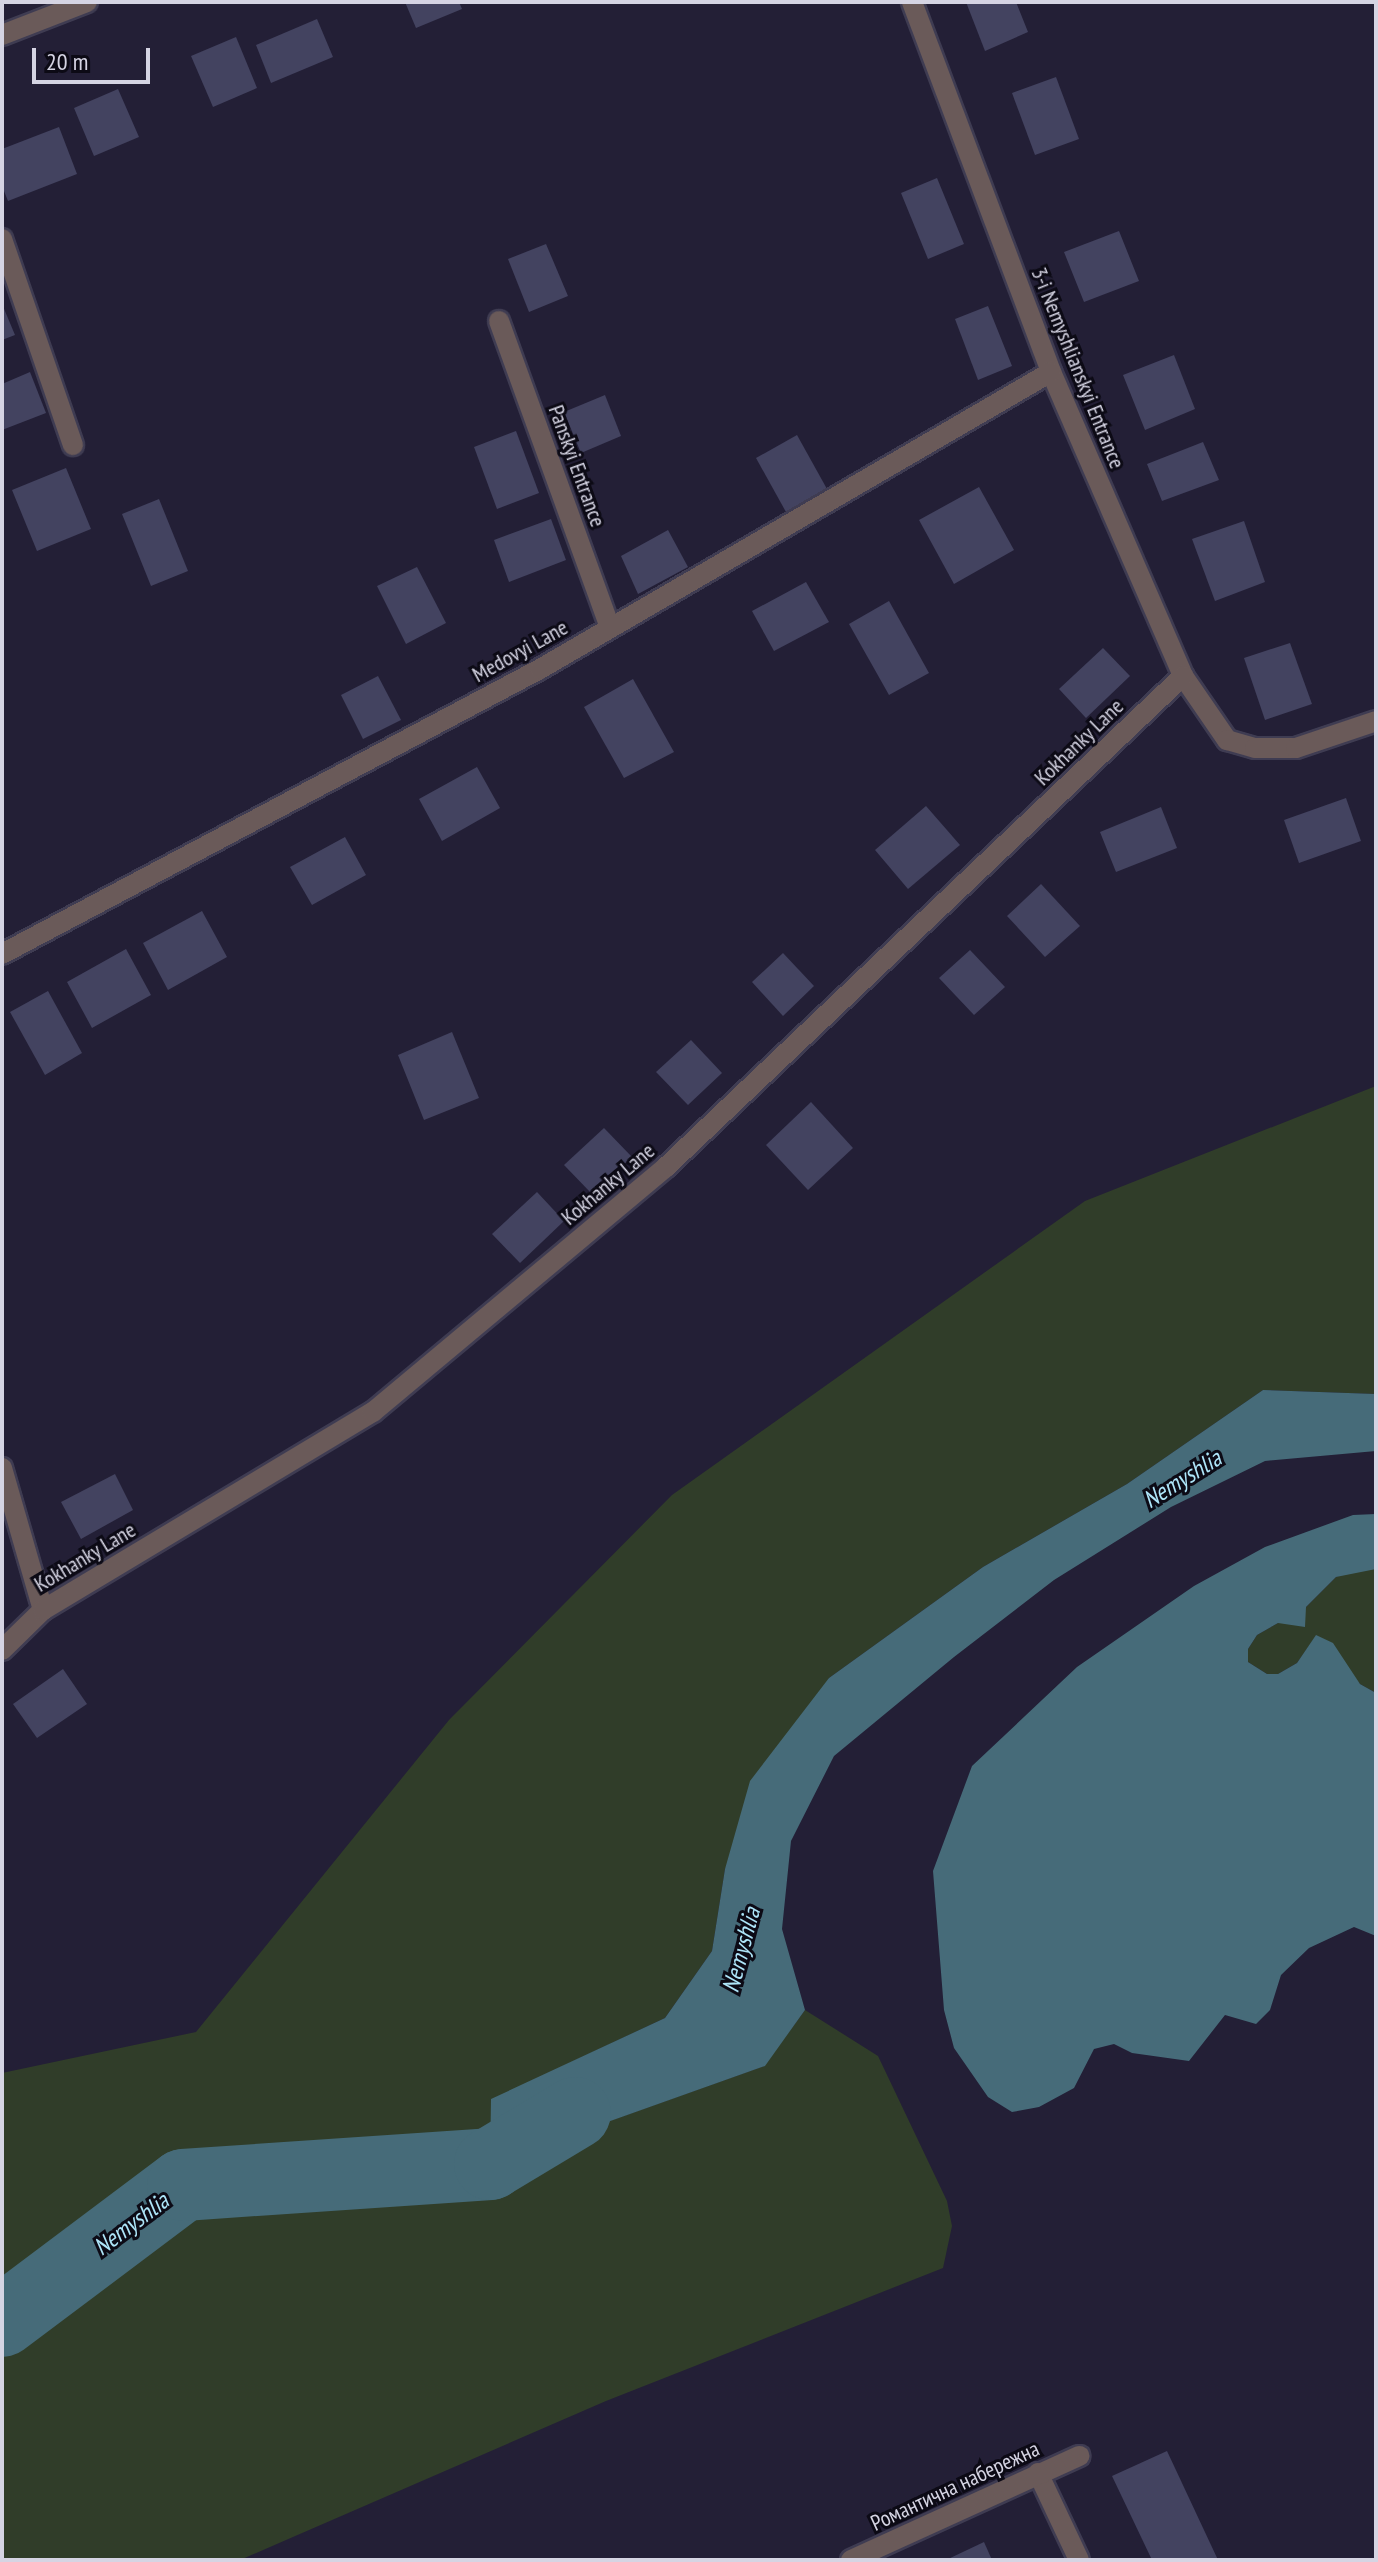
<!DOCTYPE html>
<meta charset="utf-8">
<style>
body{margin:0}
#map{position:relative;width:1378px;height:2562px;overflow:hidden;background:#231f36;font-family:"PT Sans Narrow",sans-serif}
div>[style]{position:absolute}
.green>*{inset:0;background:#303d29}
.water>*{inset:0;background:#466b79}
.river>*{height:72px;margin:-36px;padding:0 36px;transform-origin:36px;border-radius:36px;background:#466b79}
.building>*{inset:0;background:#434360}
.roads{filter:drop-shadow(2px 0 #3f3c52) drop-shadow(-2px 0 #3f3c52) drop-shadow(0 2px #3f3c52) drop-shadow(0 -2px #3f3c52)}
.minor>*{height:20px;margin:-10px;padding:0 10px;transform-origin:10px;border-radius:10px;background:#6a5a59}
span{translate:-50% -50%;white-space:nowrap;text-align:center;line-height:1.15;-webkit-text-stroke:6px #0c0a15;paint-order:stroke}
.street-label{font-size:22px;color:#d5d4e3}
.water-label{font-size:24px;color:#aee5f9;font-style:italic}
.frame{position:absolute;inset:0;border:4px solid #d5d4e3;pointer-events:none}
.scale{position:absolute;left:32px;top:48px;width:118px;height:36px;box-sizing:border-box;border:4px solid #d5d4e3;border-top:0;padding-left:10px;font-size:24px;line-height:28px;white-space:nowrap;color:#d5d4e3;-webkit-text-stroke:6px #0c0a15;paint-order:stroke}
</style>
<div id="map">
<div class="green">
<i style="clip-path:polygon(1376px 1086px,1376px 1394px,1263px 1390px,1127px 1484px,983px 1567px,829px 1678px,725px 1869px,712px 1951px,665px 2018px,491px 2100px,491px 2163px,764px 2066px,805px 2010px,878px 2056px,947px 2201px,952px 2226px,943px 2268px,606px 2401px,240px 2560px,2px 2560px,2px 2073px,196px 2032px,449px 1720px,672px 1495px,1085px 1201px)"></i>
<i style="clip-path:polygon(1358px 1569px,1376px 1569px,1376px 1693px,1360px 1684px,1316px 1636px,1297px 1663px,1278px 1674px,1267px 1674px,1248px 1662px,1248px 1649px,1257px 1635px,1306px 1607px,1336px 1577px)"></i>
</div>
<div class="water">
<i style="clip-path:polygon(1263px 1390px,1376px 1394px,1376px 1451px,1265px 1461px,1171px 1507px,1054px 1580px,954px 1657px,834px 1756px,791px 1841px,782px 1929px,805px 2010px,765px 2066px,490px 2164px,491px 2099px,665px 2018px,712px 1951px,725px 1869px,750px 1781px,829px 1678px,983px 1567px,1127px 1484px)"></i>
<i style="clip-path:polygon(1376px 1514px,1376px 1569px,1336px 1577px,1306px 1607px,1305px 1627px,1278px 1623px,1257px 1635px,1248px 1649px,1248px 1662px,1267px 1674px,1278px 1674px,1297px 1663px,1316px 1635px,1333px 1643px,1360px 1684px,1376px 1693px,1376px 1936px,1354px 1927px,1309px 1948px,1281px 1975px,1270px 2010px,1256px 2024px,1225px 2015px,1189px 2061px,1132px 2053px,1114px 2044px,1094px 2049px,1074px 2088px,1039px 2107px,1012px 2112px,988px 2097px,954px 2048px,944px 2010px,933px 1871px,972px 1766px,1077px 1667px,1194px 1586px,1265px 1547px,1353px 1515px)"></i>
</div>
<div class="river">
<i style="left:2px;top:2321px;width:226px;rotate:-36.9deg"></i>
<i style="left:183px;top:2185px;width:308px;rotate:-3.9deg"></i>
<i style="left:490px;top:2164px;width:99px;rotate:-31deg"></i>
</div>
<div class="building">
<i style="clip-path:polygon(405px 2px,459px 2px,462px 9px,416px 28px)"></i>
<i style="clip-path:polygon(966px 2px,1016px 2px,1028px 32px,985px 51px)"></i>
<i style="clip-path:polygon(317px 19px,333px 57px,271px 83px,256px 45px)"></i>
<i style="clip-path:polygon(236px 37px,257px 88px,213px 107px,191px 56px)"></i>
<i style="clip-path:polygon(1056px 77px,1079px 139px,1035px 155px,1012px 93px)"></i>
<i style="clip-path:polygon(118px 89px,139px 137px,94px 156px,74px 108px)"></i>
<i style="clip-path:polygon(59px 127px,77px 174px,8px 201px,2px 186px,2px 149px)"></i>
<i style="clip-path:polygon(937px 178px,964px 244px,928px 259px,901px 193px)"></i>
<i style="clip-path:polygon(1119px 231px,1139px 281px,1084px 302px,1064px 252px)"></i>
<i style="clip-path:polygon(546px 244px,568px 296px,529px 312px,508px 259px)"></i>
<i style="clip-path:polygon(2px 304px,15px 335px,2px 340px)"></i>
<i style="clip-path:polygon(988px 306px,1012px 366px,978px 380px,955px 319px)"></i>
<i style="clip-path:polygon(1174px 355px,1195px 409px,1145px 430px,1123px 375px)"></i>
<i style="clip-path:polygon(30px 372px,46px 413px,2px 430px,2px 384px)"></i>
<i style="clip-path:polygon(605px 395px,621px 436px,581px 453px,564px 412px)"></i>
<i style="clip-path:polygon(516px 431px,539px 493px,497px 509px,474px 447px)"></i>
<i style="clip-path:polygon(797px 435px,827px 489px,786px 512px,756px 458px)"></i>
<i style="clip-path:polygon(1203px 442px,1219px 480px,1162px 501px,1147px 464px)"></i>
<i style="clip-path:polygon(66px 468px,91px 529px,37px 551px,12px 490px)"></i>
<i style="clip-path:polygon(979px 487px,1014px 550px,954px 584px,919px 520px)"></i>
<i style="clip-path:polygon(159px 499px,188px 571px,151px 586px,122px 514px)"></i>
<i style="clip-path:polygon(551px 519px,566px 560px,509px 582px,494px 540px)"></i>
<i style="clip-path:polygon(1244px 521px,1265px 582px,1215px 601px,1192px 539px)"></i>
<i style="clip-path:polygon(668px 530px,688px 567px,638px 594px,621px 556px)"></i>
<i style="clip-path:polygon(417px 567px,446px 623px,406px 644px,377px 586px)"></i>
<i style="clip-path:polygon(806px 582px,829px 622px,774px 651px,752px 611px)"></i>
<i style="clip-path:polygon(889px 601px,929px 673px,889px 695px,849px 624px)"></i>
<i style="clip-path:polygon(1290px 643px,1312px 704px,1265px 720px,1244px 658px)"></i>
<i style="clip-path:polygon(1103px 648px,1130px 676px,1086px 718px,1059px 689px)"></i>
<i style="clip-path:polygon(378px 676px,401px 720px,363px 739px,341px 695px)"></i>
<i style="clip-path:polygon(633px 679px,674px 752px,624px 778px,584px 707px)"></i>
<i style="clip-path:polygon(477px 767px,500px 808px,442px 841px,419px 799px)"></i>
<i style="clip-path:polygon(1346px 798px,1361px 841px,1299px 863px,1284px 820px)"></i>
<i style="clip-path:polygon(926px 806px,960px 845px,908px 889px,875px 850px)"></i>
<i style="clip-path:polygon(1161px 807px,1177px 848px,1116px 872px,1100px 832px)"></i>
<i style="clip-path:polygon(345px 837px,366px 875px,312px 905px,290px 867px)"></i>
<i style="clip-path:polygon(1041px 884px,1080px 926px,1045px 957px,1007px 916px)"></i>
<i style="clip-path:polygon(202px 911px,227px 957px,168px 990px,143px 943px)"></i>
<i style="clip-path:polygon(126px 949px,151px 995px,92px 1028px,67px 982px)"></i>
<i style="clip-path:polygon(970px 950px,1005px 987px,974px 1015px,939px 978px)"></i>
<i style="clip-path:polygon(783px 953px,814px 986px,783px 1016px,752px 982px)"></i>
<i style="clip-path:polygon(48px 991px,82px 1053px,45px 1075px,10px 1012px)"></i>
<i style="clip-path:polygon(452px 1032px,479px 1098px,424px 1120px,398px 1055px)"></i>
<i style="clip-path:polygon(691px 1040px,722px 1073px,688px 1105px,656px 1072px)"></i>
<i style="clip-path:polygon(811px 1102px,853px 1148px,808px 1190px,766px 1145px)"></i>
<i style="clip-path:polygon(604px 1128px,632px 1157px,592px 1194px,564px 1165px)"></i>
<i style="clip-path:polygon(537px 1192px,564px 1221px,520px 1263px,492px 1234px)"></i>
<i style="clip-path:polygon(115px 1474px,133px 1510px,81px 1539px,61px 1502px)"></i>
<i style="clip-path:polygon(63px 1669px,87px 1704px,37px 1738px,13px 1704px)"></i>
<i style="clip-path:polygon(1167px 2451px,1218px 2560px,1152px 2560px,1112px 2476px)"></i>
<i style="clip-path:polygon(984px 2542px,992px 2560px,946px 2560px)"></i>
</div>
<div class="roads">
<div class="minor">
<i style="left:912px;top:2px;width:395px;rotate:69.4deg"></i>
<i style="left:1051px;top:372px;width:331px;rotate:66.5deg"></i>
<i style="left:1183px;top:676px;width:78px;rotate:55.5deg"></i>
<i style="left:1227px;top:740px;width:29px;rotate:16deg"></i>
<i style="left:1255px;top:748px;width:41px"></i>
<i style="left:1296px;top:748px;width:84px;rotate:-18.6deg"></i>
<i style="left:2px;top:35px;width:91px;rotate:-21.2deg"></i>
<i style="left:2px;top:239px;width:218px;rotate:71deg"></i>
<i style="left:499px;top:321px;width:326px;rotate:70.1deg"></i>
<i style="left:2px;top:954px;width:609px;rotate:-27.91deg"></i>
<i style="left:540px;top:669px;width:591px;rotate:-30.17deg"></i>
<i style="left:2px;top:1468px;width:148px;rotate:73.9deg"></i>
<i style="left:2px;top:1650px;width:57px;rotate:-44.3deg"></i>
<i style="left:43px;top:1610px;width:385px;rotate:-31deg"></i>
<i style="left:373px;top:1412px;width:382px;rotate:-39.9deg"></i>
<i style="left:666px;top:1167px;width:713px;rotate:-43.52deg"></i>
<i style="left:1038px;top:2473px;width:96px;rotate:64.8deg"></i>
<i style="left:851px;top:2560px;width:251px;rotate:-24.5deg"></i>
</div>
</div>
<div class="street-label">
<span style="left:1078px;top:368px;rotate:68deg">3-i Nemyshlianskyi Entrance</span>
<span style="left:577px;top:466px;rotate:70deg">Panskyi Entrance</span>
<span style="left:520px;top:651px;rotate:-29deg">Medovyi Lane</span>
<span style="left:1079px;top:742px;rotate:-44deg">Kokhanky Lane</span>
<span style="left:608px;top:1184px;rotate:-40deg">Kokhanky Lane</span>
<span style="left:85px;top:1557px;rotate:-31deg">Kokhanky Lane</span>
<span style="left:955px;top:2486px;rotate:-25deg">Романтична набережна</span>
</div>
<div class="water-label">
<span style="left:1182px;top:1479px;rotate:-32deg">Nemyshlia</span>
<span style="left:741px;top:1950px;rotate:-75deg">Nemyshlia</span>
<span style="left:131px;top:2224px;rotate:-37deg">Nemyshlia</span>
</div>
<div class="frame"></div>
<div class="scale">20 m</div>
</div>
